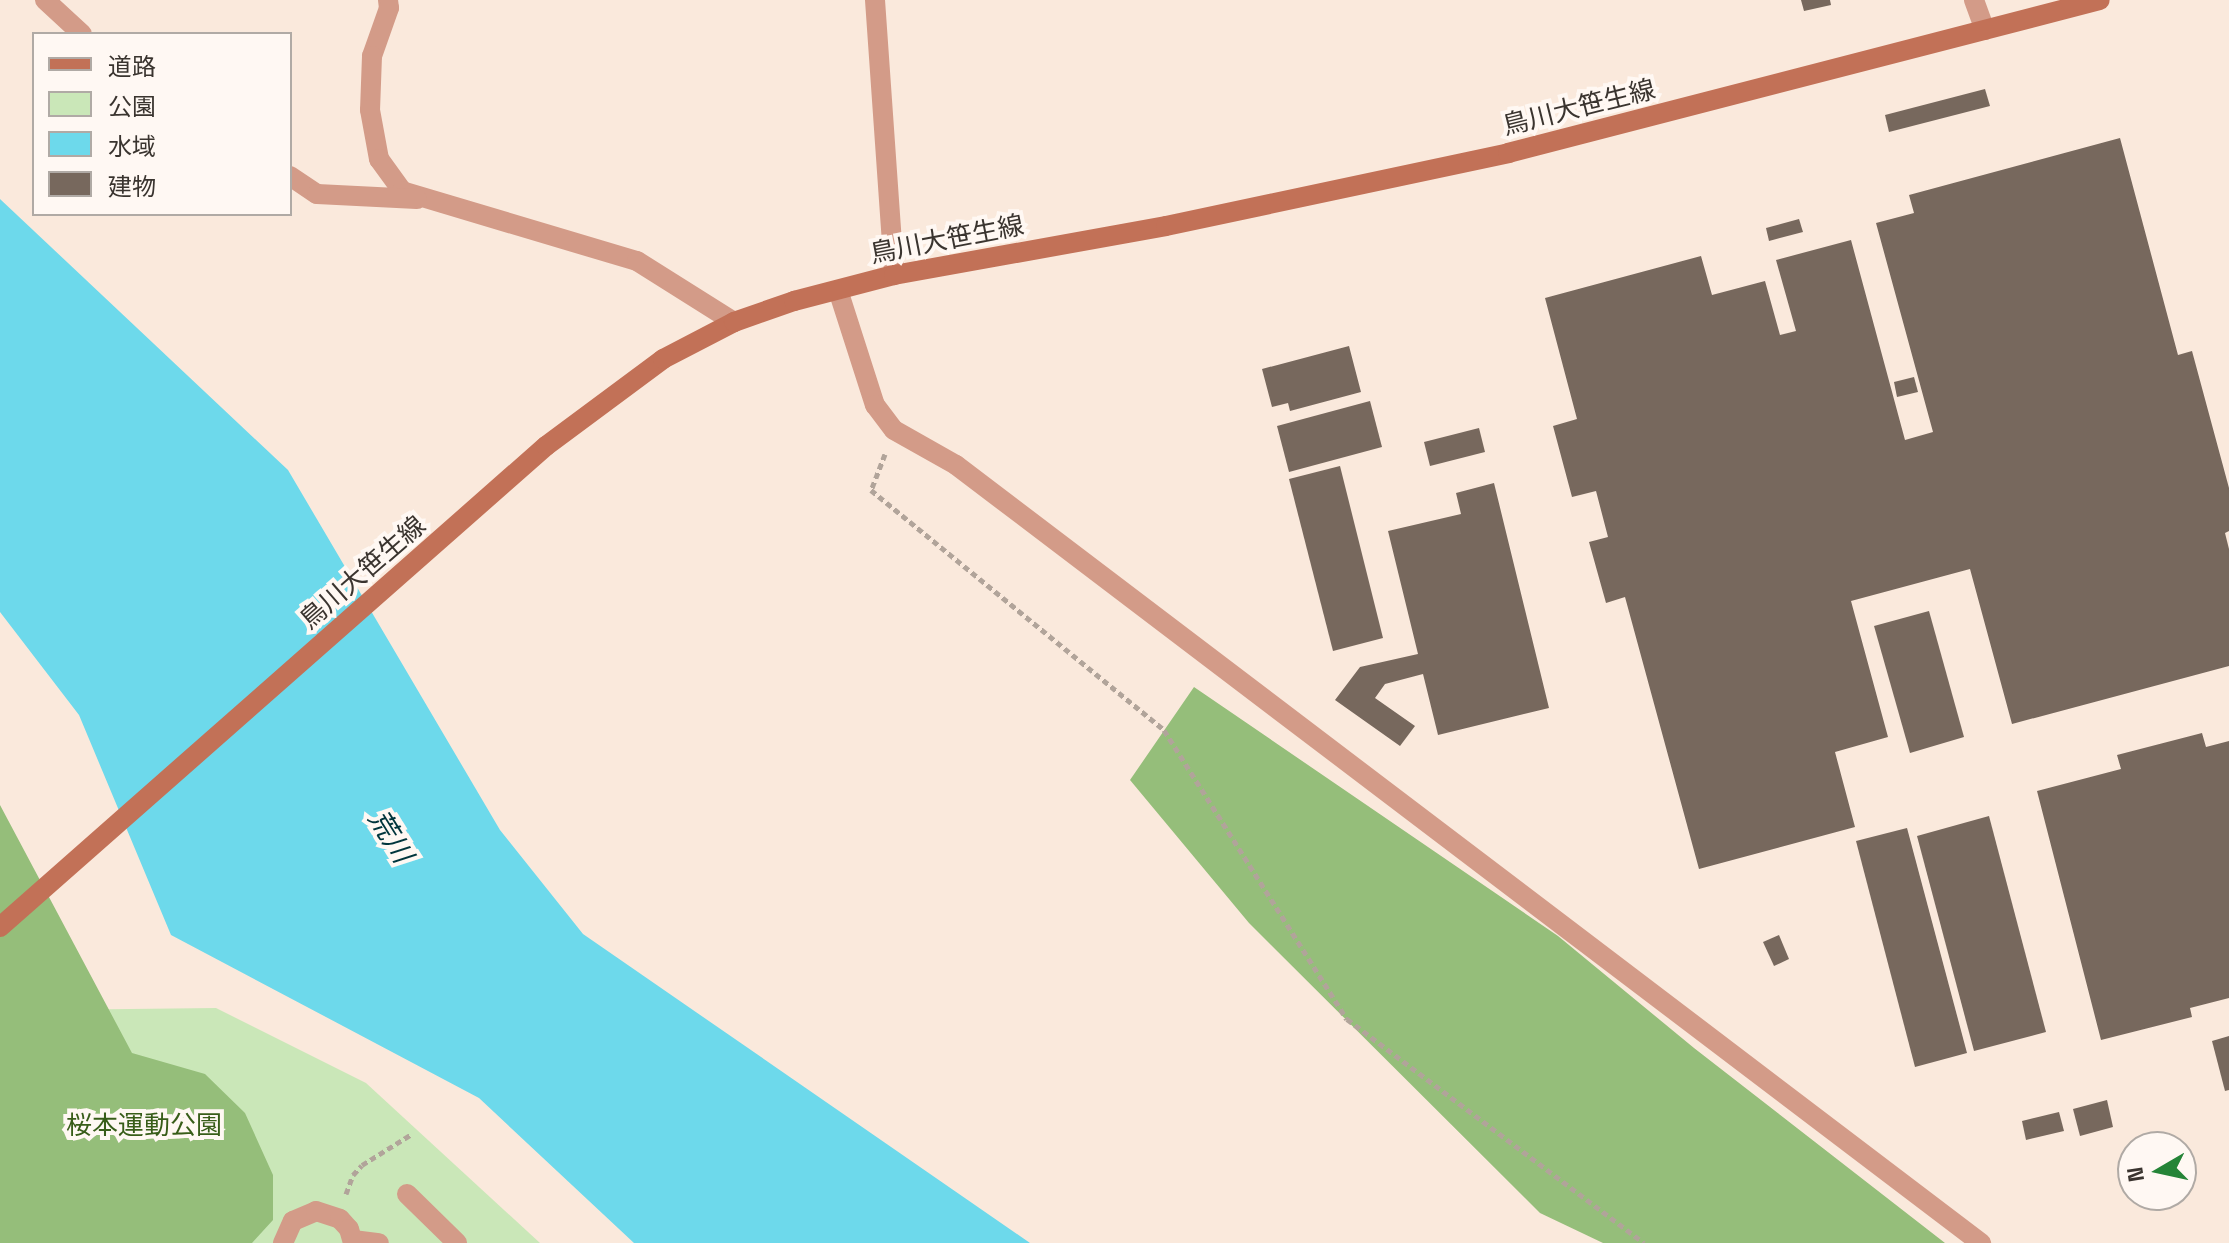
<!DOCTYPE html>
<meta charset="utf-8">
<style>
body{margin:0}
#map{position:relative;width:2229px;height:1243px;overflow:hidden;background:#fae9dc;font-family:"Space Grotesk","Noto Sans JP",sans-serif}
div>[style]{position:absolute}
.green>*{inset:0;background:#cae7b8}
.forest>*{inset:0;background:#95be7a}
.water>*{inset:0;background:#6dd9eb}
.building>*{inset:0;background:#77685d}
.path>*{height:5px;margin-top:-2.5px;transform-origin:0;background:repeating-linear-gradient(90deg,#b1a49a 0 6px,transparent 0 10px)}
.street>*{height:20px;margin:-10px;padding:0 10px;transform-origin:10px;border-radius:10px;background:#d39b88}
.secondary>*{height:20px;margin:-10px;padding:0 10px;transform-origin:10px;border-radius:10px;background:#c27157}
span{translate:-50% -50%;white-space:nowrap;text-align:center;line-height:1.15;-webkit-text-stroke:8px #fff8f3;paint-order:stroke}
.street-label{font-size:26px;color:#3a342f}
.park-label{font-size:26px;color:#385d19}
.water-label{font-size:28px;color:#00353c;font-style:italic}
.legend{position:absolute;left:32px;top:32px;width:260px;height:184px;box-sizing:border-box;background:#fff8f3;border:2px solid #b0aaa5;margin:0;padding:10px 14px;list-style:none;font-size:24px;color:#3a342f}
.legend li{display:flex;align-items:center;gap:16px;height:40px}
.legend b{width:40px;border:2px solid #b0aaa5}
.north{position:absolute;left:2117px;top:1131px;width:80px;height:80px;box-sizing:border-box;background:#fff8f3;border:2px solid #b0aaa5;border-radius:50%;rotate:261deg;font-size:22px;font-weight:700;line-height:32px;text-align:center;color:#3a342f}
.north::after{content:'';display:block;margin:auto;width:28px;height:36px;background:#258437;clip-path:polygon(50% 0,100% 100%,50% 72%,0 100%)}
</style>
<div id="map">
<div class="green">
<i style="clip-path:polygon(216px 1008px,366px 1083px,540px 1243px,0 1243px,43px 1010px)"></i>
</div>
<div class="forest">
<i style="clip-path:polygon(1194px 687px,1558px 936px,1694px 1048px,1945px 1243px,1603px 1243px,1540px 1213px,1249px 923px,1130px 780px)"></i>
<i style="clip-path:polygon(0 805px,132px 1053px,205px 1074px,245px 1113px,273px 1175px,273px 1220px,252px 1243px,0 1243px)"></i>
</div>
<div class="water">
<i style="clip-path:polygon(0 199px,288px 470px,500px 830px,583px 934px,1030px 1243px,634px 1243px,479px 1098px,171px 935px,79px 715px,0 612px)"></i>
</div>
<div class="building">
<i style="clip-path:polygon(1801px 0,1830px 0,1831px 5px,1804px 11px)"></i>
<i style="clip-path:polygon(1985px 89px,1990px 106px,1889px 132px,1885px 115px)"></i>
<i style="clip-path:polygon(2120px 138px,2178px 355px,2192px 351px,2229px 488px,2229px 531px,2225px 533px,2229px 549px,2229px 666px,2012px 724px,1970px 569px,1851px 601px,1888px 737px,1835px 752px,1855px 827px,1699px 869px,1625px 597px,1606px 603px,1589px 542px,1608px 537px,1596px 491px,1572px 497px,1553px 426px,1577px 419px,1545px 298px,1701px 256px,1712px 295px,1765px 281px,1780px 335px,1796px 331px,1776px 260px,1851px 240px,1905px 440px,1933px 432px,1876px 223px,1914px 213px,1909px 195px)"></i>
<i style="clip-path:polygon(1799px 219px,1803px 232px,1769px 241px,1766px 228px)"></i>
<i style="clip-path:polygon(1349px 346px,1361px 392px,1290px 411px,1288px 403px,1272px 407px,1262px 369px)"></i>
<i style="clip-path:polygon(1914px 377px,1918px 392px,1897px 397px,1894px 382px)"></i>
<i style="clip-path:polygon(1370px 401px,1382px 447px,1289px 472px,1277px 426px)"></i>
<i style="clip-path:polygon(1479px 428px,1485px 452px,1430px 466px,1424px 442px)"></i>
<i style="clip-path:polygon(1340px 466px,1383px 638px,1333px 651px,1289px 479px)"></i>
<i style="clip-path:polygon(1494px 483px,1549px 708px,1438px 735px,1423px 674px,1385px 684px,1375px 698px,1415px 726px,1400px 746px,1335px 700px,1360px 667px,1418px 654px,1388px 531px,1461px 514px,1456px 493px)"></i>
<i style="clip-path:polygon(1929px 611px,1964px 737px,1910px 753px,1874px 626px)"></i>
<i style="clip-path:polygon(2202px 733px,2206px 747px,2229px 741px,2229px 998px,2190px 1008px,2192px 1017px,2101px 1040px,2037px 791px,2121px 769px,2117px 755px)"></i>
<i style="clip-path:polygon(1989px 816px,2046px 1032px,1974px 1051px,1917px 836px)"></i>
<i style="clip-path:polygon(1907px 828px,1967px 1053px,1915px 1067px,1856px 841px)"></i>
<i style="clip-path:polygon(1779px 935px,1789px 959px,1774px 966px,1763px 942px)"></i>
<i style="clip-path:polygon(2229px 1036px,2229px 1090px,2225px 1091px,2212px 1041px)"></i>
<i style="clip-path:polygon(2107px 1100px,2113px 1127px,2080px 1136px,2073px 1109px)"></i>
<i style="clip-path:polygon(2059px 1112px,2064px 1131px,2026px 1140px,2022px 1121px)"></i>
</div>
<div class="path">
<i style="left:885px;top:454px;width:39px;rotate:111deg"></i>
<i style="left:871px;top:490px;width:379px;rotate:39.3deg"></i>
<i style="left:1164px;top:730px;width:342px;rotate:57.7deg"></i>
<i style="left:1347px;top:1019px;width:372px;rotate:37deg"></i>
<i style="left:346px;top:1194px;width:20px;rotate:-70deg"></i>
<i style="left:353px;top:1175px;width:13px;rotate:-48deg"></i>
<i style="left:362px;top:1165px;width:57px;rotate:-32deg"></i>
</div>
<div class="street">
<i style="left:45px;top:0;width:50px;rotate:42.6deg"></i>
<i style="left:388px;top:0;width:8px;rotate:83deg"></i>
<i style="left:389px;top:8px;width:51px;rotate:109.5deg"></i>
<i style="left:372px;top:56px;width:54px;rotate:92.1deg"></i>
<i style="left:370px;top:110px;width:50px;rotate:79.6deg"></i>
<i style="left:379px;top:159px;width:39px;rotate:54deg"></i>
<i style="left:402px;top:191px;width:245px;rotate:16.6deg"></i>
<i style="left:637px;top:261px;width:115px;rotate:32.2deg"></i>
<i style="left:875px;top:0;width:276px;rotate:86deg"></i>
<i style="left:1974px;top:0;width:32px;rotate:70deg"></i>
<i style="left:290px;top:176px;width:32px;rotate:34deg"></i>
<i style="left:317px;top:194px;width:100px;rotate:2.9deg"></i>
<i style="left:838px;top:290px;width:121px;rotate:72.2deg"></i>
<i style="left:875px;top:405px;width:31px;rotate:53deg"></i>
<i style="left:894px;top:430px;width:71px;rotate:29.4deg"></i>
<i style="left:956px;top:465px;width:1287px;rotate:37.2deg"></i>
<i style="left:407px;top:1194px;width:70px;rotate:44.4deg"></i>
<i style="left:353px;top:1240px;width:26px;rotate:7deg"></i>
<i style="left:283px;top:1243px;width:24px;rotate:-66deg"></i>
<i style="left:293px;top:1221px;width:25px;rotate:-23deg"></i>
<i style="left:316px;top:1211px;width:25px;rotate:18deg"></i>
<i style="left:340px;top:1219px;width:13px;rotate:48deg"></i>
<i style="left:349px;top:1229px;width:15px;rotate:74deg"></i>
</div>
<div class="secondary">
<i style="left:0;top:927px;width:728px;rotate:-41.38deg"></i>
<i style="left:546px;top:446px;width:146px;rotate:-36.6deg"></i>
<i style="left:663px;top:359px;width:80px;rotate:-27.5deg"></i>
<i style="left:734px;top:322px;width:64px;rotate:-19.3deg"></i>
<i style="left:794px;top:301px;width:103px;rotate:-14.6deg"></i>
<i style="left:894px;top:275px;width:276px;rotate:-10.2deg"></i>
<i style="left:1166px;top:226px;width:350px;rotate:-12deg"></i>
<i style="left:1508px;top:153px;width:611px;rotate:-14.49deg"></i>
</div>
<div class="street-label">
<span style="left:1579px;top:108px;rotate:-14deg">鳥川大笹生線</span>
<span style="left:947px;top:240px;rotate:-11deg">鳥川大笹生線</span>
<span style="left:363px;top:573px;rotate:-41deg">鳥川大笹生線</span>
</div>
<div class="park-label">
<span style="left:144px;top:1126px">桜本運動公園</span>
</div>
<div class="water-label">
<span style="left:391px;top:836px;rotate:58deg">荒川</span>
</div>
<ul class="legend">
<li><b style="height:10px;background:#c27157"></b>道路</li>
<li><b style="height:22px;background:#cae7b8"></b>公園</li>
<li><b style="height:22px;background:#6dd9eb"></b>水域</li>
<li><b style="height:22px;background:#77685d"></b>建物</li>
</ul>
<div class="north">N</div>
</div>
